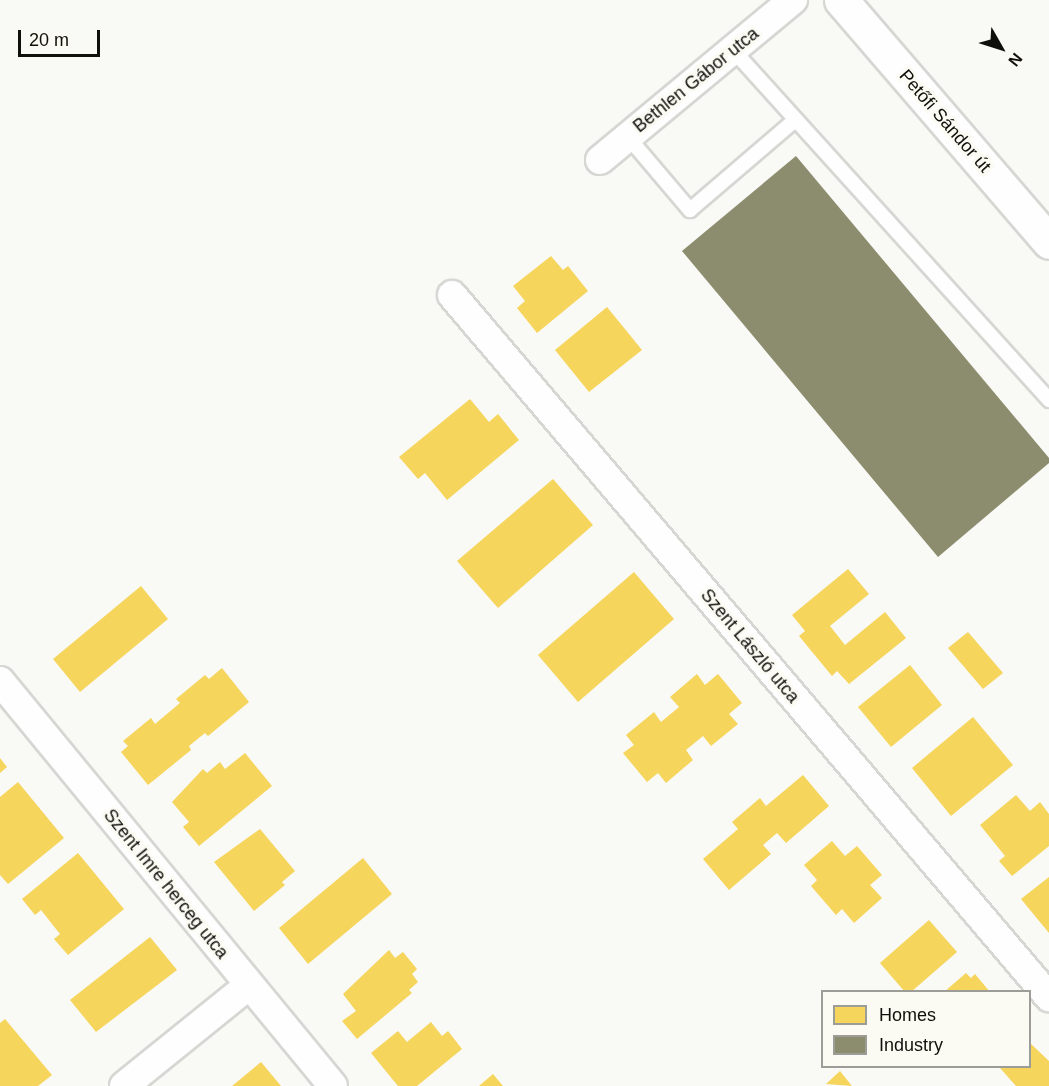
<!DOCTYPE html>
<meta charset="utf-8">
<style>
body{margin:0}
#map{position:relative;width:1049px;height:1086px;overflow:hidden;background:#f9f9f5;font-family:Helvetica,sans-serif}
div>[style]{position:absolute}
.homes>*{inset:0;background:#f6d55c}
.industry>*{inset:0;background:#8c8c6e}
.roads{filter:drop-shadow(2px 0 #d6d6d3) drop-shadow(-2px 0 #d6d6d3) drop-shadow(0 2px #d6d6d3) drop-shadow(0 -2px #d6d6d3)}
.service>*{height:14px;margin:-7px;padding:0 7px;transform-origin:7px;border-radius:7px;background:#fefefe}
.minor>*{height:28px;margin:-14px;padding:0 14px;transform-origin:14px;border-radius:14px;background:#fefefe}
.secondary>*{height:33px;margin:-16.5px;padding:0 16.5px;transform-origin:16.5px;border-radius:16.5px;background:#fefefe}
span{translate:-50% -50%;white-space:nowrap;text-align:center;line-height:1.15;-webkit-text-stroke:6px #fbfbf3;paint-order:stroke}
.street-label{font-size:18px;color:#0f0f0c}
.legend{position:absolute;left:821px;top:990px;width:210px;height:78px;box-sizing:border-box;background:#fbfbf3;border:2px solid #9d9d97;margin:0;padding:8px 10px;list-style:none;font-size:18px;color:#0f0f0c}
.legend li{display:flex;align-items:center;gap:12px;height:30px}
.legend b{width:30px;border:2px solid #9d9d97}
.north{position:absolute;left:971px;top:18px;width:60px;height:60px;-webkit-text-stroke:4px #fbfbf3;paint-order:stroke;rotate:129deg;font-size:16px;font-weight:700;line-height:24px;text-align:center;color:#0f0f0c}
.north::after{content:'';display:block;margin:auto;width:21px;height:27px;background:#0f0f0c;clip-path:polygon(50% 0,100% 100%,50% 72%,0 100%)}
.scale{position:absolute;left:18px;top:30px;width:82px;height:27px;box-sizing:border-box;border:3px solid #0f0f0c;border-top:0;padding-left:8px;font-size:18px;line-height:21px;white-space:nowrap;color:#0f0f0c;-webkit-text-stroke:4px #fbfbf3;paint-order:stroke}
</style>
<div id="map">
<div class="homes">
<i style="clip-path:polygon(551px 256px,563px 270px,568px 266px,588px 291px,537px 333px,517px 308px,525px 301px,513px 286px)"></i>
<i style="clip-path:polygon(607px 307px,642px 350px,589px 392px,555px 350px)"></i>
<i style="clip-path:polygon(470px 399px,489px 422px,498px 414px,519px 440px,447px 500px,425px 473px,418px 479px,399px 457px)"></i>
<i style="clip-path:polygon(553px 479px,593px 525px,498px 608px,457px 561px)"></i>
<i style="clip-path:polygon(848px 569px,869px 594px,830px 626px,845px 645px,885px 612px,906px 638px,849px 684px,837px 671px,832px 676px,799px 636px,805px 631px,792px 615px)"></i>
<i style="clip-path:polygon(634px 572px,674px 619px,578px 702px,538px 655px)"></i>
<i style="clip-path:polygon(141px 586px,168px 619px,80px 692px,53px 659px)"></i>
<i style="clip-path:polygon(968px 632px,1003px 673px,983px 689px,948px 648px)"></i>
<i style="clip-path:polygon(910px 665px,942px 705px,891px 747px,858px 707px)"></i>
<i style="clip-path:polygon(222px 668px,249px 702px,208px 736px,205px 733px,189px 746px,191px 750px,148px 785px,121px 752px,128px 746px,123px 741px,151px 718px,155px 724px,180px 703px,176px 699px,205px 675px,209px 679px)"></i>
<i style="clip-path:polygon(697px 674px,705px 685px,718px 674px,742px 703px,729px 714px,738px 724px,711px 746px,703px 736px,686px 750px,693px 760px,666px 783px,658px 773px,647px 782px,623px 753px,634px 745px,626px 735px,654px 712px,661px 722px,679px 707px,670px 697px)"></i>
<i style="clip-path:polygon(973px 717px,1013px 765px,951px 816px,912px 768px)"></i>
<i style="clip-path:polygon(245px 753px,272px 786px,199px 846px,183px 827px,189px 822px,172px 802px,203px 769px,207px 773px,220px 762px,225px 769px)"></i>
<i style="clip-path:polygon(0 758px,7px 767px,0 773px)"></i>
<i style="clip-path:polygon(803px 775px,829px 806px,786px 843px,777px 833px,763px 845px,771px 854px,729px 890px,703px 859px,738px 829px,732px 822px,760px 798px,766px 806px)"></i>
<i style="clip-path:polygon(18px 782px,64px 838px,8px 884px,0 875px,0 797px)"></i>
<i style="clip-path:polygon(1016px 795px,1030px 811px,1040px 802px,1049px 814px,1049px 846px,1012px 876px,999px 861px,1005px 856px,980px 825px)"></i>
<i style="clip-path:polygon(260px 829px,295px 871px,282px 882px,285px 885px,254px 911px,214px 862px)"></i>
<i style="clip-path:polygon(832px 841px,845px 856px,857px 846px,882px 875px,870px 885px,882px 898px,854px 923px,842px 909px,836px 915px,811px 886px,817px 880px,804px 865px)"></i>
<i style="clip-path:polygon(78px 853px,124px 909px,68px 955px,54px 939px,60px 934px,41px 910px,35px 915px,22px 899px)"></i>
<i style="clip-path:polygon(363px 858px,392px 894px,308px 964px,279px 928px)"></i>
<i style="clip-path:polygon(1049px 877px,1049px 933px,1021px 899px)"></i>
<i style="clip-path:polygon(929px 920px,957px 952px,911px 992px,905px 992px,880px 963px)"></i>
<i style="clip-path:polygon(150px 937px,177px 970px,96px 1032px,70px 1000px)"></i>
<i style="clip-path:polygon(389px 950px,395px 958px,403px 952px,417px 969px,412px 974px,418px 982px,409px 990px,412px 993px,357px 1039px,342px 1021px,356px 1011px,343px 994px)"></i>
<i style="clip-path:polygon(966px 973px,971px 978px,975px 974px,990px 992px,944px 992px)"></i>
<i style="clip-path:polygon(5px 1019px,52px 1075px,38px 1086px,0 1086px,0 1023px)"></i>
<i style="clip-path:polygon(431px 1022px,442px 1036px,448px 1031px,462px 1049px,417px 1086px,398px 1086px,371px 1053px,398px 1031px,407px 1042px)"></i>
<i style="clip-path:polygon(1030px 1043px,1049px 1061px,1049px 1086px,1016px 1086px,1000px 1068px,1030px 1066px)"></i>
<i style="clip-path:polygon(261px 1062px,281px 1086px,232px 1086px)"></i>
<i style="clip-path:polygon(840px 1071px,852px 1086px,826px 1084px)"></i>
<i style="clip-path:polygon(493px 1074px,503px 1086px,479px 1086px)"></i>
</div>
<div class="industry">
<i style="clip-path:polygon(796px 156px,1049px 458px,1049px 463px,938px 557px,682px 251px)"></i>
</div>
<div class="roads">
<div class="service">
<i style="left:733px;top:50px;width:472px;rotate:47.9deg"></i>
<i style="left:628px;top:137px;width:96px;rotate:49.7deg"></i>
<i style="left:690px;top:210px;width:137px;rotate:-40.6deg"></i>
</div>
<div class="minor">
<i style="left:600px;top:160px;width:251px;rotate:-39.7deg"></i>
<i style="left:452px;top:295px;width:922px;rotate:49.62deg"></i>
<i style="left:0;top:681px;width:524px;rotate:50.57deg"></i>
<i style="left:124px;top:1086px;width:161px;rotate:-38.9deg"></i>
</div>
<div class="secondary">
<i style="left:841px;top:0;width:319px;rotate:49.3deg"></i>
</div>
</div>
<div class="street-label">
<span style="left:696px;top:80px;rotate:-39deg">Bethlen Gábor utca</span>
<span style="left:945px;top:121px;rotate:49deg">Petőfi Sándor út</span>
<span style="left:750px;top:646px;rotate:50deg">Szent László utca</span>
<span style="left:166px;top:884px;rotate:51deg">Szent Imre herceg utca</span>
</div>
<ul class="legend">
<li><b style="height:16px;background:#f6d55c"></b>Homes</li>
<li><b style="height:16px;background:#8c8c6e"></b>Industry</li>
</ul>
<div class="north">N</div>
<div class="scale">20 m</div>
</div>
